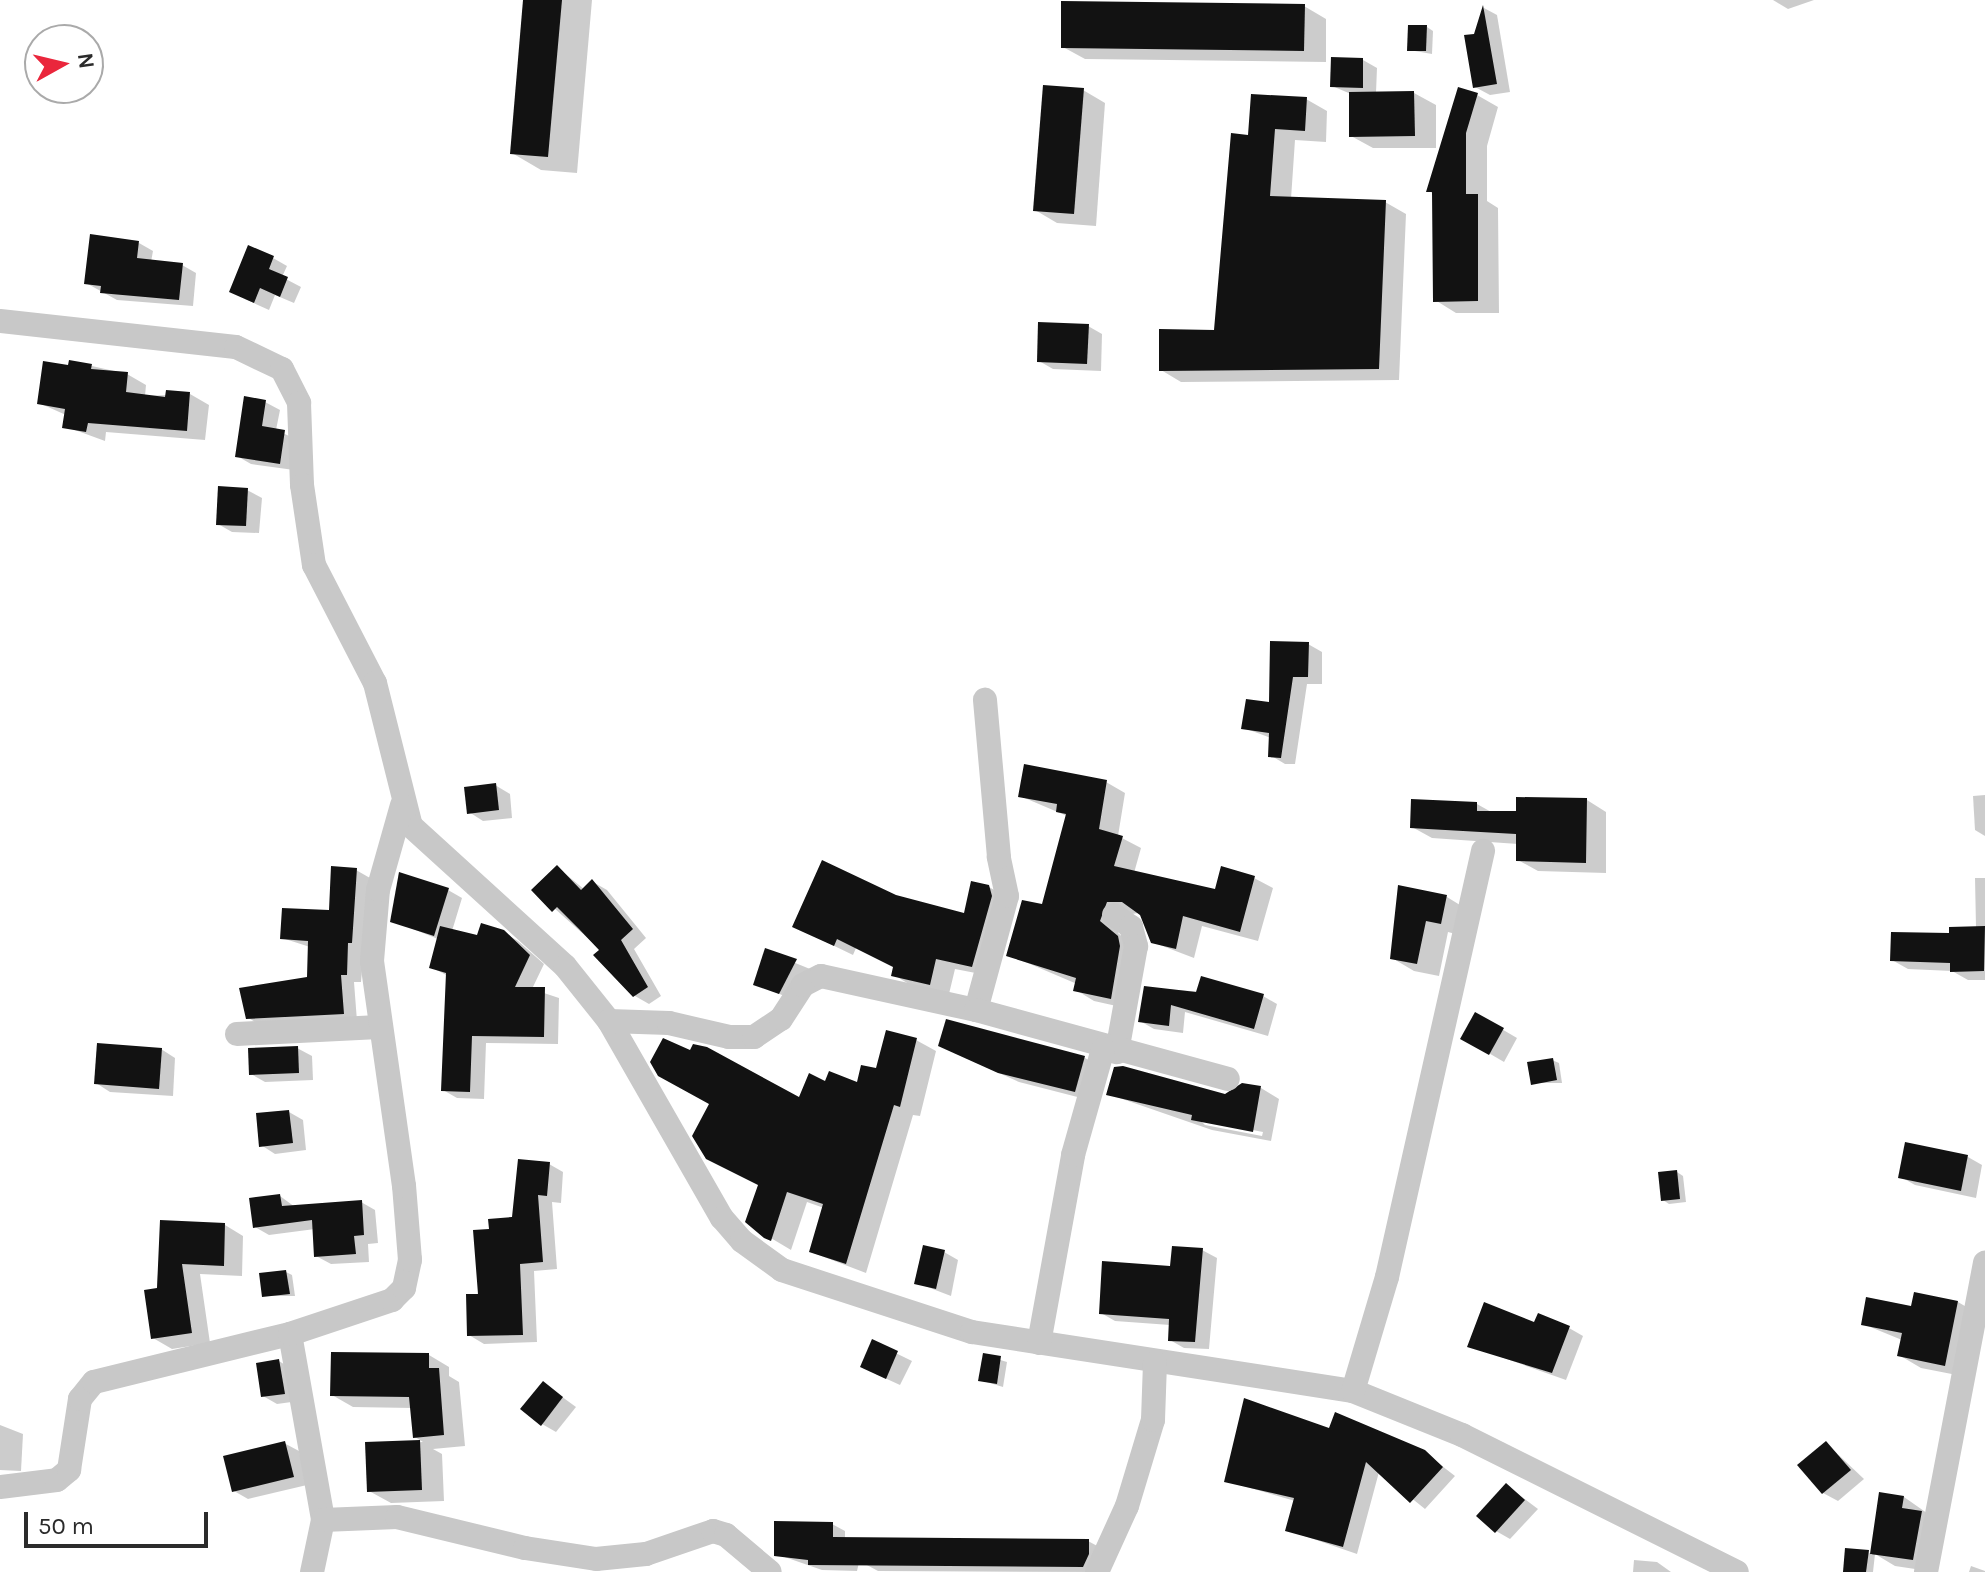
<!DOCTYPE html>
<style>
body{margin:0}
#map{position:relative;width:1985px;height:1572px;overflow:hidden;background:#fff;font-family:Karla,sans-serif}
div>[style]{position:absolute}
.shadow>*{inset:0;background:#0003}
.building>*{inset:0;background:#121212}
.minor>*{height:24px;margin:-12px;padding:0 12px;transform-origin:12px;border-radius:12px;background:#c8c8c8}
span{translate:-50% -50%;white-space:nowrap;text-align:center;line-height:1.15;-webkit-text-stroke:8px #fff;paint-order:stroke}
.north{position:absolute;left:24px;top:24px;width:80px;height:80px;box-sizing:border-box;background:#fff;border:2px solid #aaa;border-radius:50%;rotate:82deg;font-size:22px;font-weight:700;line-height:32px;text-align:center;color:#2b2b2b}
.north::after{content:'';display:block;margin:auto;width:28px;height:36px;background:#ea263c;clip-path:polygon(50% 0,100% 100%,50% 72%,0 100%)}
.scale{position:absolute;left:24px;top:1512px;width:184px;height:36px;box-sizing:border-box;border:4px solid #2b2b2b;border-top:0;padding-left:10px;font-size:24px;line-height:28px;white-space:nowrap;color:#2b2b2b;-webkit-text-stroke:6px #fff;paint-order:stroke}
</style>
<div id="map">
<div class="shadow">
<i style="clip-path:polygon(525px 0,592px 0,577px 173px,541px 170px,512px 153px)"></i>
<i style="clip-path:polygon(1773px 0,1814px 0,1788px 9px)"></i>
<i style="clip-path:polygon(1304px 6px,1326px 19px,1326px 62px,1085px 59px,1063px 47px)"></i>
<i style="clip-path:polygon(1484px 8px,1497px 15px,1510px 92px,1490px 95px,1475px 87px,1476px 35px)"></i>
<i style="clip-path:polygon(1427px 27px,1433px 31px,1432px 54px,1409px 50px)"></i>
<i style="clip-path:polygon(1363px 60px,1377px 68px,1376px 93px,1414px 93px,1436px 105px,1436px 148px,1373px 148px,1351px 136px,1351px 94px,1332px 86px)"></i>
<i style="clip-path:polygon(1083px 90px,1105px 103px,1096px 226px,1057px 223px,1035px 210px)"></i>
<i style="clip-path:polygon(1477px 95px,1498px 107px,1487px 146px,1487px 201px,1498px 208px,1499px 313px,1456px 313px,1435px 300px,1434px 194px,1429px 191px)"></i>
<i style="clip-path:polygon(1306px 99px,1327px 111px,1326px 142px,1295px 140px,1291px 199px,1385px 202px,1406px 214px,1399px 380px,1181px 382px,1161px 370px,1216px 332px,1250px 137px)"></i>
<i style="clip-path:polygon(139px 243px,153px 251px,151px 262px,182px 265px,196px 273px,193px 306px,117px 300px,86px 283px)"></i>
<i style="clip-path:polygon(273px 258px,287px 266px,282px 277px,301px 287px,294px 303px,275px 295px,269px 310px,245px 299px)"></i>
<i style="clip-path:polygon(1088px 326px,1102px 334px,1101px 371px,1053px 369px,1039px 361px)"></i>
<i style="clip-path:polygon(92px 366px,127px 374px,146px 385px,145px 396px,190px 394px,209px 405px,205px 440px,106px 432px,105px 441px,64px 426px,66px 415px,39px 403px,70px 368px)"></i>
<i style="clip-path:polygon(265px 402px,280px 410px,276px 430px,298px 440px,294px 470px,251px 464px,237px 456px)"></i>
<i style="clip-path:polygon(247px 490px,262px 498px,259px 533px,232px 532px,218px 524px)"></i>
<i style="clip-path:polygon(1308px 644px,1322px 652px,1322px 684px,1307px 684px,1295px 764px,1285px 764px,1270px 755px,1271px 738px,1244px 728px,1271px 705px)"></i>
<i style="clip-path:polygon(1106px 782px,1125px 793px,1118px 836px,1141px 848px,1134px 873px,1216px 891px,1254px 878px,1273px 888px,1258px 941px,1202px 926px,1194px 958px,1152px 942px,1147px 921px,1138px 913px,1121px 916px,1118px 933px,1136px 949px,1130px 1009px,1094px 1001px,1076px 990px,1077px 984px,1009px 955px,1043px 907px,1067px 816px,1020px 796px)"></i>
<i style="clip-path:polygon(495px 785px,510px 794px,512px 818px,483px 821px,469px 812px)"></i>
<i style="clip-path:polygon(1985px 795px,1985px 836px,1975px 830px,1973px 796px)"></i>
<i style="clip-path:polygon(1587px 800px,1606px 812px,1606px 873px,1538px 871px,1518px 860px,1518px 844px,1432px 838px,1412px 827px,1477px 804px,1493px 813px,1518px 813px)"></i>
<i style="clip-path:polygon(557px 867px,585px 890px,593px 882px,607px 890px,646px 938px,634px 949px,661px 996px,649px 1004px,635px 996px,601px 950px,534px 890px)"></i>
<i style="clip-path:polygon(356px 870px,370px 878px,361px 982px,354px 982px,357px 1021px,262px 1026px,247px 1017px,241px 989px,309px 979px,310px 947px,282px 938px,331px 912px)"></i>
<i style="clip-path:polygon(1975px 878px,1985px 878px,1985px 980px,1968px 980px,1952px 971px,1908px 969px,1892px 960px,1976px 928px)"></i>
<i style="clip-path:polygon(989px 887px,1008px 898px,991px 976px,955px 969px,949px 994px,912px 986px,894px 975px,895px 967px,856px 948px,853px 955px,795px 927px,896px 897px,965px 915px)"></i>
<i style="clip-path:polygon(1399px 888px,1447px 897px,1468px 910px,1463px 936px,1448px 932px,1439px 976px,1414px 971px,1392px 958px)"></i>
<i style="clip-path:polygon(448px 890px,462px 898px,452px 931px,478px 938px,503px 932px,518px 941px,544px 964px,532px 989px,559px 998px,558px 1044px,486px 1043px,484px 1099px,457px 1098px,443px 1090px,448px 976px,431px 967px,438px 939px,393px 921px)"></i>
<i style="clip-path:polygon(766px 951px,810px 969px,794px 1000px,755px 984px)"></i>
<i style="clip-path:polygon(1146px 988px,1263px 996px,1277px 1004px,1268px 1036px,1185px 1012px,1183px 1033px,1154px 1029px,1140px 1021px)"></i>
<i style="clip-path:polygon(1476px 1014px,1517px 1038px,1504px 1062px,1463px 1038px)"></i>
<i style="clip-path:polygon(947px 1021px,1085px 1058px,1103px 1068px,1093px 1101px,1019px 1082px,959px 1055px,940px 1045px)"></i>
<i style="clip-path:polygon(916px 1040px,936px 1051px,920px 1116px,913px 1115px,866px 1273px,811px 1252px,824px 1208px,807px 1202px,791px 1250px,754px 1228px,800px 1100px,826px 1083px,858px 1085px)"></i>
<i style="clip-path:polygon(297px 1048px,312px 1056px,313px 1080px,265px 1082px,251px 1074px)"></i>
<i style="clip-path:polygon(161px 1049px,175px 1058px,173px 1096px,110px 1092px,96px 1083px)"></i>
<i style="clip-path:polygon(1552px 1060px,1559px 1063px,1562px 1083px,1533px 1083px)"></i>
<i style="clip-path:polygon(evenodd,1261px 1088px,1279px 1099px,1271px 1141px,1212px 1130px,1108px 1094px,1225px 1096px,1261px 1088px,1200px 1120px,1263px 1132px,1262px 1136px,1205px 1125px,1200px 1120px)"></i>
<i style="clip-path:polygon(289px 1112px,303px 1120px,306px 1150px,275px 1154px,261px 1145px)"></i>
<i style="clip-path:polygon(1968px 1157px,1982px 1165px,1976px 1198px,1915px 1185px,1901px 1177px)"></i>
<i style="clip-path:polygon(549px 1164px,563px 1172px,561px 1203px,552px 1202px,557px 1269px,534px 1271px,537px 1342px,484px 1344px,469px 1335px,491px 1230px,514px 1219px)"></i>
<i style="clip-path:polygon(1677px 1172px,1683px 1176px,1686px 1202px,1669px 1204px,1663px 1200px)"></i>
<i style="clip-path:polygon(280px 1196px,295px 1207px,361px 1202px,375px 1210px,378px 1243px,368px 1244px,369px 1262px,331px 1264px,316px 1256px,315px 1229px,269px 1235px,255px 1227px)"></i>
<i style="clip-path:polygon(162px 1222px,225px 1225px,243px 1236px,242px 1276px,200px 1274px,210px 1343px,172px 1349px,153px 1338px)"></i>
<i style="clip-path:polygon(1202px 1250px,1217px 1258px,1209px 1349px,1184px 1348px,1170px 1340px,1170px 1325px,1115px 1321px,1101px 1313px)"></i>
<i style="clip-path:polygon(944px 1252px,958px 1260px,951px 1296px,917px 1283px)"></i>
<i style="clip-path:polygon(286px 1272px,292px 1275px,295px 1296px,264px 1296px)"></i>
<i style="clip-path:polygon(1958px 1302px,1980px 1315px,1967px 1377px,1921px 1368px,1899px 1355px,1902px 1340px,1863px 1324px,1913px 1308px)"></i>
<i style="clip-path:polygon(1536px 1325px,1569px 1328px,1583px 1336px,1566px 1380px,1470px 1346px)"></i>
<i style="clip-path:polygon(873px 1342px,912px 1361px,900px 1385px,876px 1374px)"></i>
<i style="clip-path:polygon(429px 1355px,449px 1367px,449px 1376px,459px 1382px,465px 1446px,433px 1449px,442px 1454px,444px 1501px,391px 1503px,369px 1491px,367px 1444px,423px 1442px,415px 1437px,412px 1408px,353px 1407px,332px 1395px)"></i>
<i style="clip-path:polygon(984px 1355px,1007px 1362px,1003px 1387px,980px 1380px)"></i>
<i style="clip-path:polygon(279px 1361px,293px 1370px,299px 1401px,277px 1404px,263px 1396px)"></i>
<i style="clip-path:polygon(543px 1383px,576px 1407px,556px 1432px,542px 1424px)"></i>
<i style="clip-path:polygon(0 1425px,23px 1434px,21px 1471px,0 1470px)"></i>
<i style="clip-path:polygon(1331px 1431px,1424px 1452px,1455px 1476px,1425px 1509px,1379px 1472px,1357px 1554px,1287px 1530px,1295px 1501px,1226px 1481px)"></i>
<i style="clip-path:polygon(284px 1443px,299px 1451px,307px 1485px,248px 1499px,234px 1491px)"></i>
<i style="clip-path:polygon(1826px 1443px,1864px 1479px,1838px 1501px,1823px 1493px)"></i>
<i style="clip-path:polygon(1507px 1486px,1538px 1509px,1510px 1539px,1496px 1531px)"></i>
<i style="clip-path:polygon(1881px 1494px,1904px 1497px,1944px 1525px,1935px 1572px,1895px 1566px,1875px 1554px,1873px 1572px,1845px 1572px,1868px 1552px,1872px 1555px)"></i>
<i style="clip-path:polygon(832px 1524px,845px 1531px,845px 1539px,863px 1546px,857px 1571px,822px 1570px,776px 1554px)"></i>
<i style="clip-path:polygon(1088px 1541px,1101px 1548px,1096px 1572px,878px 1571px,865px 1564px)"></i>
<i style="clip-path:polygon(1634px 1560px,1657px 1562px,1671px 1572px,1633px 1572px)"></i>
<i style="clip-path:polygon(1971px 1566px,1985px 1571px,1985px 1572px,1969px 1572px)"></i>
</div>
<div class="building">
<i style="clip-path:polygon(523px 0,562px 0,548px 157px,510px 154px)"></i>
<i style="clip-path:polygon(1061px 1px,1305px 4px,1304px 51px,1061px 48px)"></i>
<i style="clip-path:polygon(1483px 5px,1497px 84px,1473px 88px,1464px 35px,1474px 34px)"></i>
<i style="clip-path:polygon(1408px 25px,1427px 25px,1426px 51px,1407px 51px)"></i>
<i style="clip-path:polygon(1331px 57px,1363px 58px,1363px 88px,1330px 87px)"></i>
<i style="clip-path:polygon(1043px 85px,1084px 88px,1074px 214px,1033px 211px)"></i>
<i style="clip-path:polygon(1458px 87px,1478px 93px,1466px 133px,1466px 194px,1478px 194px,1478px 301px,1433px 302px,1432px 192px,1426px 192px)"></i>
<i style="clip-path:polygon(1414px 91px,1415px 136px,1349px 137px,1349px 92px)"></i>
<i style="clip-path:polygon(1251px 94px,1307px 97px,1305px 131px,1275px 129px,1270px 196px,1386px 200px,1379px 369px,1159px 371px,1159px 329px,1214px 330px,1231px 133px,1248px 135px)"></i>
<i style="clip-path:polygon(90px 234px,139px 241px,137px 258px,183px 263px,179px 300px,100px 293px,101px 286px,84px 284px)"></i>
<i style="clip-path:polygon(248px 245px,274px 256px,269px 269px,288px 277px,280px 297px,260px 288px,254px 303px,229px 292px)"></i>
<i style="clip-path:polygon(1038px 322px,1089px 324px,1087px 364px,1037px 362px)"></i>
<i style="clip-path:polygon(69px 360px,92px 364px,91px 369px,128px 372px,126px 392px,165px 397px,166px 390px,190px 392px,187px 431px,88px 423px,86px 432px,62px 428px,65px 409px,37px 404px,43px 361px,68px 365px)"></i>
<i style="clip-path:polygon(244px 396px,266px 400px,262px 426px,285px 430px,280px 464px,235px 457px)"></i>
<i style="clip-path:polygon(218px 486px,248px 488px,246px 526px,216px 525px)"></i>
<i style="clip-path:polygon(1270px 641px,1309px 642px,1308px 677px,1293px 677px,1281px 758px,1268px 757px,1269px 733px,1241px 729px,1246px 699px,1269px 702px)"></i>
<i style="clip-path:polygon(1024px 764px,1107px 780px,1099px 829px,1123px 836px,1114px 866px,1215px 889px,1221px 866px,1255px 876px,1240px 932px,1183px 916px,1176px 949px,1151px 943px,1140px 915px,1122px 902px,1107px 902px,1100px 921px,1118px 936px,1120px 946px,1111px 999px,1073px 991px,1076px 978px,1006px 956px,1022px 900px,1042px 904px,1066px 814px,1056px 812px,1057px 804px,1018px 797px)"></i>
<i style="clip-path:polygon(496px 783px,499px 810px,467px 814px,464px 787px)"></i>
<i style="clip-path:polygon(1516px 797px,1587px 798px,1586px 863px,1516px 861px,1516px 834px,1410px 828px,1411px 799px,1477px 802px,1477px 811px,1516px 811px)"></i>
<i style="clip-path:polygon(822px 860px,896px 895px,964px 913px,971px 881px,989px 885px,992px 896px,972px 967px,936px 959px,930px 985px,891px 976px,893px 967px,837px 939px,834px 946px,792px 927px)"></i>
<i style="clip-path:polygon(557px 865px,581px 890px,592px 879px,633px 929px,621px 940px,648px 987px,633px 997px,593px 955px,599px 950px,579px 929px,557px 907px,552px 912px,531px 890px)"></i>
<i style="clip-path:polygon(331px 866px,357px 868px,352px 943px,348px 943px,347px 975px,341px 975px,344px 1014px,246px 1019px,239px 988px,307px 977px,308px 941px,280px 939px,282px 908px,329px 910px)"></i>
<i style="clip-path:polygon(399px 872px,449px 888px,434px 936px,390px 922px)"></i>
<i style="clip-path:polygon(1398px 885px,1447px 895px,1441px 924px,1426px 921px,1417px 964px,1390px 959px)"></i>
<i style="clip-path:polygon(481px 923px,504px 930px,530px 955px,515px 987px,545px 987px,544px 1037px,472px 1036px,470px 1092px,441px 1091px,446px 973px,429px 968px,440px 926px,477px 935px)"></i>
<i style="clip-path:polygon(1985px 926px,1984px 971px,1950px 972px,1950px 963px,1890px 961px,1891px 932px,1949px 933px,1949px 927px)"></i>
<i style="clip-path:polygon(765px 948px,797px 959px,779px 994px,753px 985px)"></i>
<i style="clip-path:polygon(1201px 976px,1264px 994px,1254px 1029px,1171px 1005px,1169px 1026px,1138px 1022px,1144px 986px,1196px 992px)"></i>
<i style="clip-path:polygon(1475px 1012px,1504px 1028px,1489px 1055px,1460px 1039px)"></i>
<i style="clip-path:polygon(946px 1019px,1085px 1056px,1075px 1092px,998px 1073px,938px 1046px)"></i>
<i style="clip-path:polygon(886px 1030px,917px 1038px,900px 1107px,894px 1105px,846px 1264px,809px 1252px,823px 1204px,787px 1192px,771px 1241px,764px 1238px,745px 1222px,758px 1185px,706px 1159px,692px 1136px,709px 1104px,658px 1076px,650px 1062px,663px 1038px,690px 1050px,693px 1044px,707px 1047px,799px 1097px,809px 1073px,825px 1081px,829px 1071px,857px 1082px,861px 1065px,876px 1068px)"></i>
<i style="clip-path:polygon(97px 1043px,162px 1048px,159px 1089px,94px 1084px)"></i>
<i style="clip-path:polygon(298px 1046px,299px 1073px,249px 1075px,248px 1048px)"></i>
<i style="clip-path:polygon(1553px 1058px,1557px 1080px,1531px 1085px,1527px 1062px)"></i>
<i style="clip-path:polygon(1123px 1066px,1225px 1094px,1242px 1083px,1261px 1086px,1253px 1132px,1191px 1120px,1192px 1115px,1106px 1095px,1114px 1067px)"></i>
<i style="clip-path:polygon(289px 1110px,293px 1143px,259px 1147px,256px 1113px)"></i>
<i style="clip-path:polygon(1905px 1142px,1968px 1155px,1961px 1191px,1898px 1178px)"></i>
<i style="clip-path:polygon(518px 1159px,550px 1162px,547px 1196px,538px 1195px,543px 1262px,520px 1264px,523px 1335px,467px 1336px,466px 1294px,478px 1294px,473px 1230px,489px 1229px,488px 1219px,512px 1217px)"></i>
<i style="clip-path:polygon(1677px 1170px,1680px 1199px,1661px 1201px,1658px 1172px)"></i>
<i style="clip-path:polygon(280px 1194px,282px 1206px,362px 1200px,364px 1235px,354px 1236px,356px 1254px,314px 1257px,312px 1220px,253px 1228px,249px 1198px)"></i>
<i style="clip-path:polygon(160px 1220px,225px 1223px,224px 1266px,182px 1264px,192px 1333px,151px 1339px,144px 1290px,157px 1288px)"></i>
<i style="clip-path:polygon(923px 1245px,945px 1250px,936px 1289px,914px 1284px)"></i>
<i style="clip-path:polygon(1172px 1246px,1203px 1248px,1195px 1342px,1168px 1341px,1169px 1319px,1099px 1314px,1102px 1261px,1170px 1266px)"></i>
<i style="clip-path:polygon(286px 1270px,290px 1294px,262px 1297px,259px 1273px)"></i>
<i style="clip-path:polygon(1914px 1292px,1958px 1301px,1945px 1366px,1897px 1356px,1902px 1333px,1861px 1325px,1866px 1297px,1911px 1306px)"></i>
<i style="clip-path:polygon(1484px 1302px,1534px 1322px,1538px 1313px,1570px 1326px,1552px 1373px,1467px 1347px)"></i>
<i style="clip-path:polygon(872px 1339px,898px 1351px,886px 1379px,860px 1367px)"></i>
<i style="clip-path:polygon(331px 1352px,429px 1353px,429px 1368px,439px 1368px,444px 1435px,413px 1438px,409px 1397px,330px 1396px)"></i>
<i style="clip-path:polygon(983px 1353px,1001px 1356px,997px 1384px,978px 1381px)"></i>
<i style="clip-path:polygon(279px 1359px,285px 1394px,261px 1397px,256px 1363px)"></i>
<i style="clip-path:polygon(543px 1381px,563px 1397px,541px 1426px,520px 1409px)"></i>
<i style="clip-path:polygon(1244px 1398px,1329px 1428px,1335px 1412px,1425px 1450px,1443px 1467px,1410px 1503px,1366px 1462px,1343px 1547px,1285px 1531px,1294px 1498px,1224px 1482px)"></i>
<i style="clip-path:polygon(420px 1440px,422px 1490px,367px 1492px,365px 1442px)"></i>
<i style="clip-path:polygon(285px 1441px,294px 1477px,232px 1492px,223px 1456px)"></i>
<i style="clip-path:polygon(1826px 1441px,1851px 1470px,1822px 1494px,1797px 1465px)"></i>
<i style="clip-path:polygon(1506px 1483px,1525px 1500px,1495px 1533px,1476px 1516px)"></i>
<i style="clip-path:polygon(1879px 1492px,1904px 1496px,1902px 1508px,1922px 1511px,1913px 1560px,1870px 1554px)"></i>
<i style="clip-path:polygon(774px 1521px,833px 1522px,833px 1537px,1089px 1539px,1089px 1554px,1083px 1567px,808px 1565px,808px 1560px,774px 1556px)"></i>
<i style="clip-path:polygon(1845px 1548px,1869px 1550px,1866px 1572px,1843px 1572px)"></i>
</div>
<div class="minor">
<i style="left:0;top:321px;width:237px;rotate:6.3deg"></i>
<i style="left:236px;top:347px;width:51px;rotate:25.6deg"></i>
<i style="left:282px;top:369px;width:38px;rotate:63deg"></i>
<i style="left:299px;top:403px;width:82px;rotate:87.9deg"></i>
<i style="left:302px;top:485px;width:81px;rotate:81.5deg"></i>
<i style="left:314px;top:565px;width:133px;rotate:62.7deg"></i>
<i style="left:375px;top:683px;width:147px;rotate:75.9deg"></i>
<i style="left:411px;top:826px;width:208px;rotate:42.3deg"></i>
<i style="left:565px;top:966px;width:70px;rotate:51.3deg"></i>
<i style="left:609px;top:1021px;width:227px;rotate:60.2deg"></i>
<i style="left:722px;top:1218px;width:30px;rotate:49deg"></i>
<i style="left:742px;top:1241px;width:49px;rotate:35.9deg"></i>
<i style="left:782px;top:1270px;width:200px;rotate:18.1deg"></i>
<i style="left:972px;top:1332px;width:386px;rotate:8.8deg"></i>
<i style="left:1353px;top:1391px;width:118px;rotate:22deg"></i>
<i style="left:1462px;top:1435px;width:307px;rotate:26.5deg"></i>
<i style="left:1114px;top:915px;width:21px;rotate:35deg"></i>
<i style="left:1131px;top:927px;width:20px;rotate:75deg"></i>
<i style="left:1136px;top:946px;width:108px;rotate:100.2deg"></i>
<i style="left:976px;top:1010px;width:118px;rotate:-74.8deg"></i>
<i style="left:1007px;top:896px;width:40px;rotate:-102deg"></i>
<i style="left:999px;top:857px;width:158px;rotate:-95.1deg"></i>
<i style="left:609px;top:1021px;width:60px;rotate:1.9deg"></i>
<i style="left:669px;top:1023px;width:62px;rotate:13.1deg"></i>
<i style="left:729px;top:1037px;width:25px"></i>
<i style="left:754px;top:1037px;width:32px;rotate:-34deg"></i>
<i style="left:781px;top:1019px;width:40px;rotate:-57.1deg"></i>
<i style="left:803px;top:985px;width:20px;rotate:-27deg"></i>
<i style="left:821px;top:976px;width:159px;rotate:12.4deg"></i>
<i style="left:976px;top:1010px;width:261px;rotate:15.3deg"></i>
<i style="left:237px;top:1034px;width:142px;rotate:-2.8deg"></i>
<i style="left:290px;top:1334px;width:189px;rotate:79.9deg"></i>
<i style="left:323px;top:1520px;width:53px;rotate:101.9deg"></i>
<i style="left:1039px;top:1343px;width:191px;rotate:-79.7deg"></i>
<i style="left:1073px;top:1155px;width:110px;rotate:-74.2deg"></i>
<i style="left:1353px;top:1391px;width:119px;rotate:-73.4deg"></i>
<i style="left:1387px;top:1277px;width:437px;rotate:-77.3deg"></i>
<i style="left:0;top:1487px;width:57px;rotate:-7deg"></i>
<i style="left:57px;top:1480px;width:16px;rotate:-40deg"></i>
<i style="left:69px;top:1470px;width:72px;rotate:-81.2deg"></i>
<i style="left:80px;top:1399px;width:22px;rotate:-51deg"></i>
<i style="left:94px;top:1382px;width:202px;rotate:-13.8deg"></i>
<i style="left:290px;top:1334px;width:108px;rotate:-18.4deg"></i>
<i style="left:392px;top:1300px;width:17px;rotate:-45deg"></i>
<i style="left:404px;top:1288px;width:29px;rotate:-78deg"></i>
<i style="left:410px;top:1260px;width:74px;rotate:-94.6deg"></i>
<i style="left:404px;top:1186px;width:227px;rotate:-98.1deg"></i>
<i style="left:372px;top:961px;width:71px;rotate:-85.2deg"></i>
<i style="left:378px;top:890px;width:88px;rotate:-74.2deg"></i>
<i style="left:323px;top:1520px;width:74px;rotate:-2.3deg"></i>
<i style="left:397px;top:1517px;width:132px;rotate:13.6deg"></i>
<i style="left:525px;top:1548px;width:72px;rotate:8.8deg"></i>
<i style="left:596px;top:1559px;width:50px;rotate:-5.7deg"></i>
<i style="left:646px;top:1554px;width:71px;rotate:-18.9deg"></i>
<i style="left:713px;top:1531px;width:14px;rotate:17deg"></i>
<i style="left:726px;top:1535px;width:57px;rotate:40.1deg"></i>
<i style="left:1097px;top:1572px;width:72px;rotate:-65.6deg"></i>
<i style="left:1127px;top:1506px;width:90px;rotate:-73.2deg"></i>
<i style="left:1153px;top:1420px;width:57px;rotate:-88deg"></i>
<i style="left:1926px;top:1572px;width:315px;rotate:-79.2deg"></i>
</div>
<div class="north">N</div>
<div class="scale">50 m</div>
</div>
